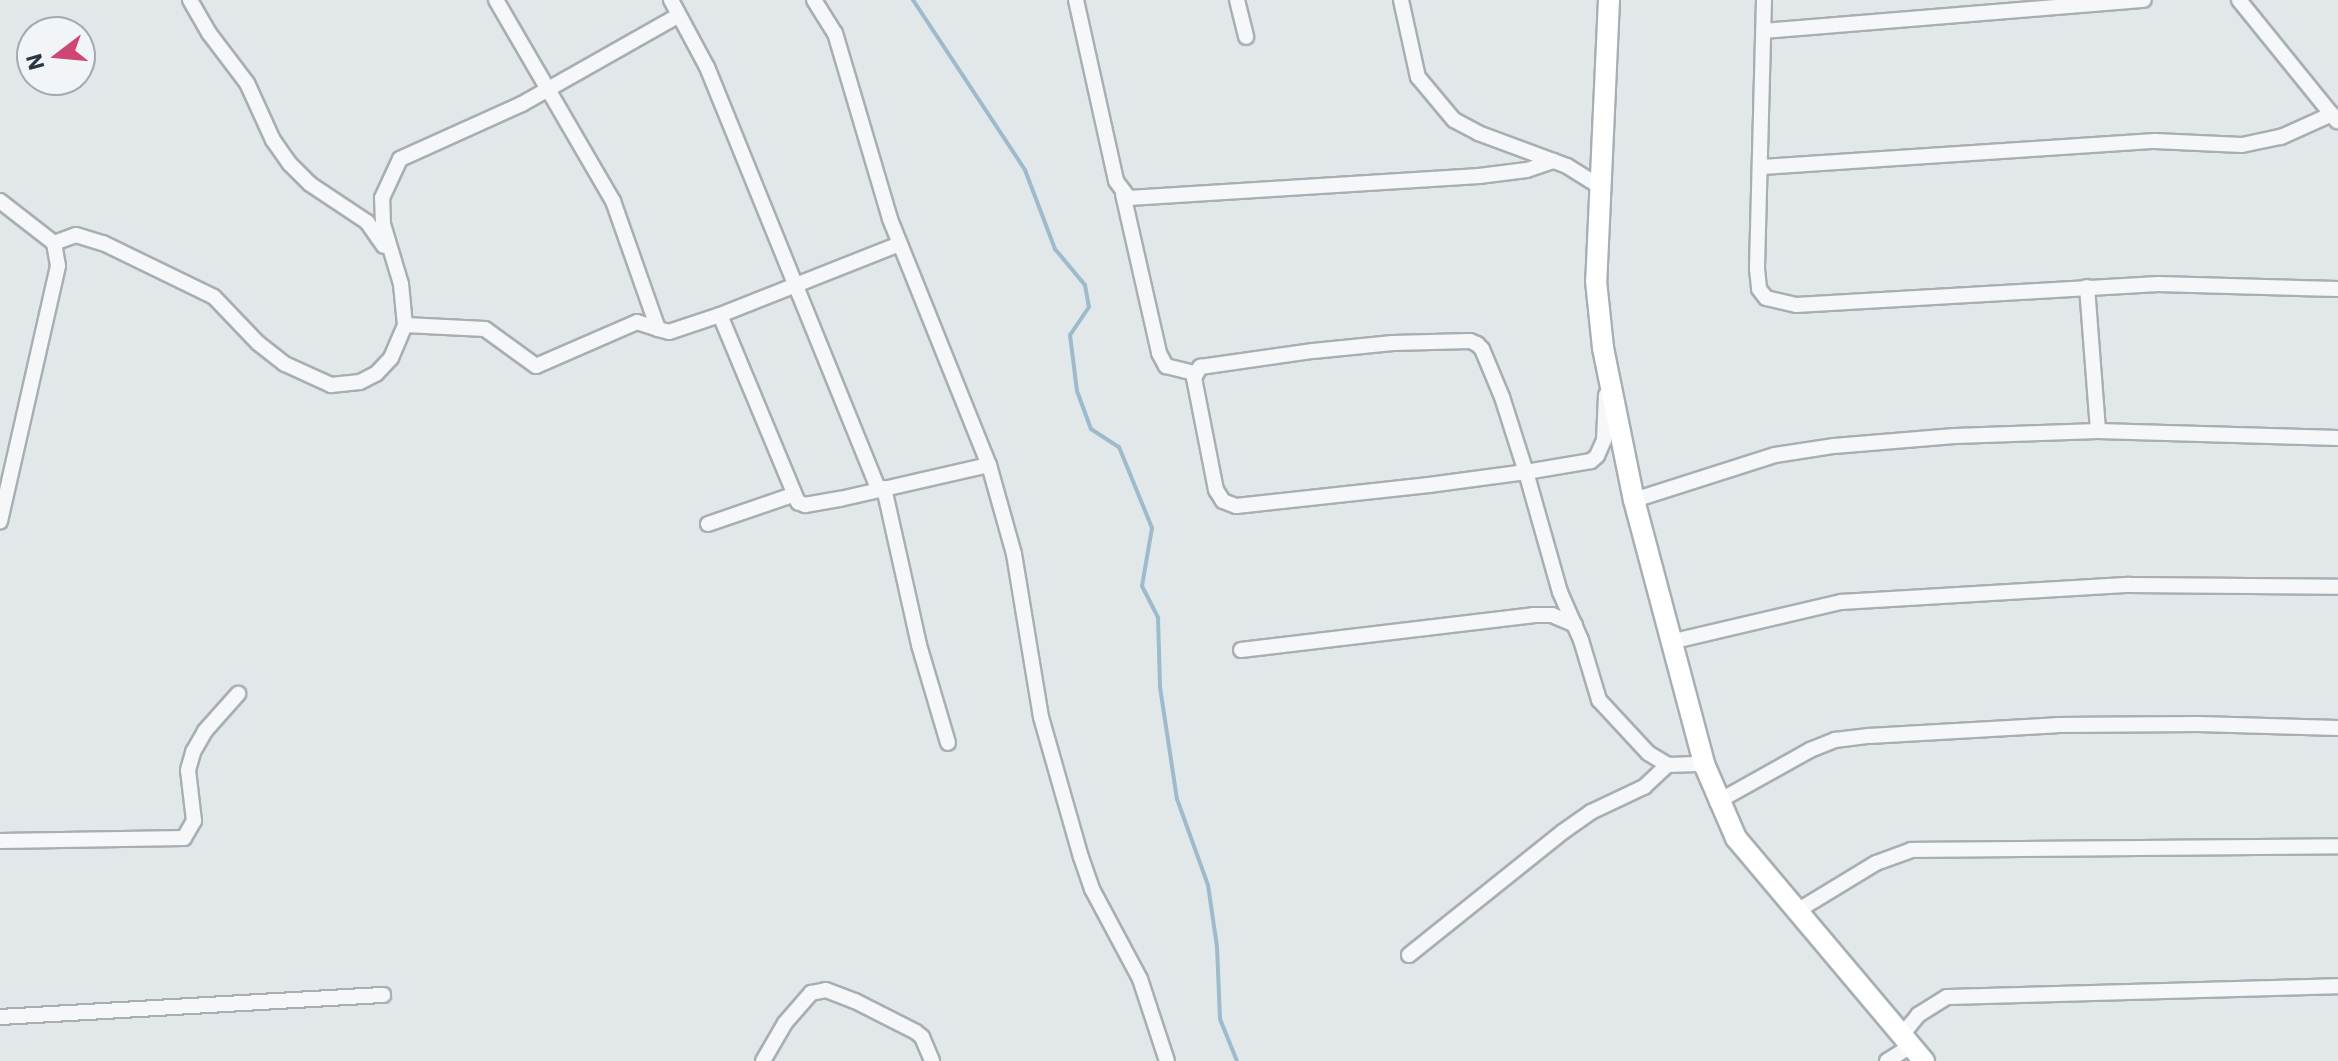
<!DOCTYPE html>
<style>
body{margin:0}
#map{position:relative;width:2338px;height:1061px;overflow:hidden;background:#e2e7ea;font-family:"IBM Plex Sans",sans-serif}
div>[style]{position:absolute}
.stream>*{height:4px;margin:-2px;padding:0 2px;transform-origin:2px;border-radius:2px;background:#9dbbcb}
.roads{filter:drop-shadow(2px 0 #a7afb5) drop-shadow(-2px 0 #a7afb5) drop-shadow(0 2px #a7afb5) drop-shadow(0 -2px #a7afb5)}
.street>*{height:14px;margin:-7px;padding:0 7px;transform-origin:7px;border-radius:7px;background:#f5f7f9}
.secondary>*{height:20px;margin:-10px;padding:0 10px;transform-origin:10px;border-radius:10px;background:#fff}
span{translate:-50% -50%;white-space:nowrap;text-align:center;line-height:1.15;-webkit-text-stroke:7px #f2f5f8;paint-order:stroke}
.north{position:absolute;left:16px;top:16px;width:80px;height:80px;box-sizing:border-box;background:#f2f5f8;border:2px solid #a2a9b0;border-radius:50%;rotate:254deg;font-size:22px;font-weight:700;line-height:32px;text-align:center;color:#2a3743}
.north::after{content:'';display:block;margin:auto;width:28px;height:36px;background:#d04673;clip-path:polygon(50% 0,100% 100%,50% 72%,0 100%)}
</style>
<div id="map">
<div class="stream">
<i style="left:913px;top:0;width:204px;rotate:56.6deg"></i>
<i style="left:1025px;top:170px;width:85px;rotate:69.2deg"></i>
<i style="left:1055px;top:249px;width:47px;rotate:50.2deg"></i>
<i style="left:1085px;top:285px;width:22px;rotate:80deg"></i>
<i style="left:1089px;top:307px;width:34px;rotate:124deg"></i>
<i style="left:1070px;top:335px;width:56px;rotate:82.9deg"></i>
<i style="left:1077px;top:391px;width:40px;rotate:69.8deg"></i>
<i style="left:1091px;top:429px;width:33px;rotate:33deg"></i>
<i style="left:1119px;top:447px;width:87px;rotate:67.8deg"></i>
<i style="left:1152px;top:528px;width:59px;rotate:99.8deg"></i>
<i style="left:1142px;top:586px;width:36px;rotate:63deg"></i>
<i style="left:1158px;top:618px;width:69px;rotate:88.3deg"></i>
<i style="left:1160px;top:687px;width:113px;rotate:81.4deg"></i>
<i style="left:1177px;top:799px;width:91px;rotate:70.2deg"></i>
<i style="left:1208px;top:885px;width:63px;rotate:81.7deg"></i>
<i style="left:1217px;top:947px;width:72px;rotate:87.6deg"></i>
<i style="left:1220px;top:1019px;width:45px;rotate:68deg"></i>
</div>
<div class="roads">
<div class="street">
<i style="left:190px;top:0;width:38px;rotate:60deg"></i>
<i style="left:209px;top:33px;width:63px;rotate:52.8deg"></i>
<i style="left:247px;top:83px;width:63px;rotate:65.5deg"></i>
<i style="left:273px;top:140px;width:29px;rotate:55deg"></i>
<i style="left:290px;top:164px;width:28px;rotate:45deg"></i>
<i style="left:310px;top:184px;width:69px;rotate:33.7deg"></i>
<i style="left:367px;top:222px;width:29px;rotate:55deg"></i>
<i style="left:496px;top:0;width:233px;rotate:59.8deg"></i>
<i style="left:613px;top:201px;width:136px;rotate:70.6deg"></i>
<i style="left:658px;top:329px;width:11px;rotate:15deg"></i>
<i style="left:669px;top:332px;width:54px;rotate:-18.4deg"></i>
<i style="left:720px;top:315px;width:193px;rotate:-21.6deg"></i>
<i style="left:671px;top:0;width:76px;rotate:61.8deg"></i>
<i style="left:707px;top:67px;width:455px;rotate:67.9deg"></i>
<i style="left:814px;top:0;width:39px;rotate:58deg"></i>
<i style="left:835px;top:33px;width:194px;rotate:73.5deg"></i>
<i style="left:890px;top:219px;width:265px;rotate:68.1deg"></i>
<i style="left:989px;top:465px;width:92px;rotate:74.3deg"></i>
<i style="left:1014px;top:554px;width:165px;rotate:80.6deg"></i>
<i style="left:1041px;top:717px;width:146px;rotate:74.1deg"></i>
<i style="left:1081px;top:857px;width:34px;rotate:71deg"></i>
<i style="left:1092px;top:889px;width:102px;rotate:61.9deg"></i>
<i style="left:1140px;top:979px;width:86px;rotate:71.8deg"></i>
<i style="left:1076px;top:0;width:185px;rotate:77.5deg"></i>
<i style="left:1116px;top:181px;width:21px;rotate:53deg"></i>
<i style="left:1129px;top:198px;width:351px;rotate:-3.6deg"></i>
<i style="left:1479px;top:176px;width:48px;rotate:-7.1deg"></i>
<i style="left:1527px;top:170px;width:28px;rotate:-19deg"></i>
<i style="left:1237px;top:0;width:38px;rotate:76deg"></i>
<i style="left:1401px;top:0;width:79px;rotate:77.6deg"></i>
<i style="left:1418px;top:77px;width:56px;rotate:50.1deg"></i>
<i style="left:1454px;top:120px;width:27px;rotate:28deg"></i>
<i style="left:1478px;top:133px;width:95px;rotate:20.3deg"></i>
<i style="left:1567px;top:166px;width:40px;rotate:32deg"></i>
<i style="left:1764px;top:0;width:269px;rotate:91.5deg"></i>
<i style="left:1757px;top:269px;width:20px;rotate:84deg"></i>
<i style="left:1759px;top:289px;width:11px;rotate:52deg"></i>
<i style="left:1766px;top:298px;width:31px;rotate:13deg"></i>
<i style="left:1796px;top:305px;width:363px;rotate:-3.3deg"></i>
<i style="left:2158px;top:284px;width:180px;rotate:1.6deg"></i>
<i style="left:2239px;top:0;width:156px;rotate:51deg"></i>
<i style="left:1764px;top:31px;width:381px;rotate:-4.7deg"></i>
<i style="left:1762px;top:167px;width:394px;rotate:-3.8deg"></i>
<i style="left:2155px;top:141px;width:87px;rotate:2.6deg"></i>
<i style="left:2242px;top:145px;width:40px;rotate:-12deg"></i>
<i style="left:2281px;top:137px;width:56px;rotate:-24.3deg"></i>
<i style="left:1123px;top:194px;width:163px;rotate:77.2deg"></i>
<i style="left:1159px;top:353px;width:15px;rotate:62deg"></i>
<i style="left:1166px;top:366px;width:29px;rotate:14deg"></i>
<i style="left:0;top:201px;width:68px;rotate:37.9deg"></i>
<i style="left:54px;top:243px;width:23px;rotate:80deg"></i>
<i style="left:58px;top:266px;width:262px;rotate:102.8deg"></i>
<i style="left:54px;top:243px;width:23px;rotate:-20deg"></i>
<i style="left:76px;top:235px;width:28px;rotate:17deg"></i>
<i style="left:103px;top:243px;width:123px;rotate:25.9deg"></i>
<i style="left:214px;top:297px;width:64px;rotate:46.3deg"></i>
<i style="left:258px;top:343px;width:34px;rotate:38deg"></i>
<i style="left:285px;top:364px;width:51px;rotate:24.5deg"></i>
<i style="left:331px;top:385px;width:29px;rotate:-6deg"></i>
<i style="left:360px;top:382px;width:18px;rotate:-27deg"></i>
<i style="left:376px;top:374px;width:22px;rotate:-47deg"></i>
<i style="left:391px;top:358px;width:36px;rotate:-67deg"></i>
<i style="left:405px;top:325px;width:41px;rotate:-95.6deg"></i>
<i style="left:401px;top:284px;width:63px;rotate:-106.7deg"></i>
<i style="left:383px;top:224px;width:26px;rotate:-92deg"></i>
<i style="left:382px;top:198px;width:43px;rotate:-65.2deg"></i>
<i style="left:400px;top:159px;width:134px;rotate:-24.3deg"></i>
<i style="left:522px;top:104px;width:180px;rotate:-29.5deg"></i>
<i style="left:2087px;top:287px;width:144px;rotate:85.6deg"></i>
<i style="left:720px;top:315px;width:203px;rotate:67.4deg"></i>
<i style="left:798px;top:502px;width:8px;rotate:23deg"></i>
<i style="left:805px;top:505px;width:36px;rotate:-10deg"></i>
<i style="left:840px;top:499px;width:153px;rotate:-12.9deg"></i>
<i style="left:405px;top:325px;width:80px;rotate:2.9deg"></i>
<i style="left:485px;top:329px;width:63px;rotate:36deg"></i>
<i style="left:536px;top:366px;width:110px;rotate:-23.5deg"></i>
<i style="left:637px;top:322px;width:22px;rotate:18deg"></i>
<i style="left:1606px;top:395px;width:45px;rotate:92.5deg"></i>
<i style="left:1604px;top:440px;width:17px;rotate:114deg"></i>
<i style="left:1597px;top:456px;width:8px;rotate:140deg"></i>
<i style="left:1591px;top:461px;width:66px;rotate:170.4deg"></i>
<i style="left:1526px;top:472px;width:98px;rotate:172.4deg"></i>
<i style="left:1429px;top:485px;width:194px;rotate:173.8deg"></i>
<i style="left:1236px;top:506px;width:14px;rotate:-159deg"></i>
<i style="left:1223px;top:501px;width:13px;rotate:-122deg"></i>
<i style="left:1216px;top:490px;width:114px;rotate:-101.1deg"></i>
<i style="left:1194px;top:378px;width:13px;rotate:-61deg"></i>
<i style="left:1200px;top:367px;width:114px;rotate:-8.1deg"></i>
<i style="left:1313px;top:351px;width:80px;rotate:-5.7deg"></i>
<i style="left:1393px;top:343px;width:77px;rotate:-1.5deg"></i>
<i style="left:1470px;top:341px;width:8px;rotate:23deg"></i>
<i style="left:1477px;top:344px;width:7px;rotate:45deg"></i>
<i style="left:1482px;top:349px;width:52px;rotate:67.4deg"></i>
<i style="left:1502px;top:397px;width:79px;rotate:72.3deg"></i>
<i style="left:1526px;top:472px;width:125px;rotate:74.2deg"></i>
<i style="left:1560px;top:592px;width:52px;rotate:66.4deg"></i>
<i style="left:1581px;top:640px;width:63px;rotate:73.3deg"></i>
<i style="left:1599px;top:700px;width:72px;rotate:47.2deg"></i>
<i style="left:1648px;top:753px;width:23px;rotate:31deg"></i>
<i style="left:1668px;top:765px;width:36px;rotate:-2deg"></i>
<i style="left:884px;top:488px;width:161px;rotate:77.4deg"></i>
<i style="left:919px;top:645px;width:102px;rotate:73.5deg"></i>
<i style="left:1634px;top:500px;width:148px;rotate:-17.7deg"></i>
<i style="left:1775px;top:455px;width:60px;rotate:-8.7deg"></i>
<i style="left:1834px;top:446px;width:121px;rotate:-4.7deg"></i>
<i style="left:1955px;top:436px;width:143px;rotate:-2deg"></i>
<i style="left:2098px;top:431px;width:240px;rotate:1.7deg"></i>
<i style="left:708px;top:524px;width:89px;rotate:-19deg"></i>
<i style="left:1670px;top:642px;width:176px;rotate:-13.2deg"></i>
<i style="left:1841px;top:602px;width:289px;rotate:-3.4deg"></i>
<i style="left:2129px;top:585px;width:209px;rotate:0.5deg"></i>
<i style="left:1241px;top:650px;width:294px;rotate:-6.8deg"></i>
<i style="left:1533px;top:615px;width:19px"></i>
<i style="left:1552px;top:615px;width:25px;rotate:23deg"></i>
<i style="left:1717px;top:802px;width:107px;rotate:-29.2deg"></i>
<i style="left:1810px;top:750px;width:27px;rotate:-22deg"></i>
<i style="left:1835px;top:740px;width:34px;rotate:-7deg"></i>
<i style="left:1869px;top:736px;width:188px;rotate:-3.3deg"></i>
<i style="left:2057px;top:725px;width:141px;rotate:-0.4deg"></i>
<i style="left:2198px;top:724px;width:140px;rotate:1.6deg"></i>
<i style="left:0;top:841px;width:184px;rotate:-0.9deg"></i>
<i style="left:184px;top:838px;width:20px;rotate:-60deg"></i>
<i style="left:194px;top:821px;width:51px;rotate:-96.7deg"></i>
<i style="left:188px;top:770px;width:19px;rotate:-74deg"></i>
<i style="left:193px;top:752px;width:24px;rotate:-60deg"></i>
<i style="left:205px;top:731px;width:50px;rotate:-48.3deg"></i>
<i style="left:1797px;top:911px;width:92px;rotate:-31.3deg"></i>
<i style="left:1876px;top:863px;width:37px;rotate:-20deg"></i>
<i style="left:1911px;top:850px;width:427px;rotate:-0.5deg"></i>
<i style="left:1409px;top:955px;width:198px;rotate:-38.7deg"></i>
<i style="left:1564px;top:831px;width:33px;rotate:-35deg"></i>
<i style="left:1591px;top:812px;width:59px;rotate:-25.3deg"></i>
<i style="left:1644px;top:787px;width:33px;rotate:-43deg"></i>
<i style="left:0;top:1017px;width:384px;rotate:-3.3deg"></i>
<i style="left:1902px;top:1035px;width:26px;rotate:-51deg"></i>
<i style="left:1918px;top:1015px;width:34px;rotate:-32deg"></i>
<i style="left:1947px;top:997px;width:391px;rotate:-1.6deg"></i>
<i style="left:763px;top:1061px;width:44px;rotate:-59.9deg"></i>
<i style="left:785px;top:1023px;width:40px;rotate:-49deg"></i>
<i style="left:811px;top:993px;width:15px;rotate:-11deg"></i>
<i style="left:826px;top:990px;width:31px;rotate:21deg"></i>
<i style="left:855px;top:1001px;width:68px;rotate:26.9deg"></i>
<i style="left:916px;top:1032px;width:8px;rotate:40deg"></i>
<i style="left:922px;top:1037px;width:26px;rotate:67deg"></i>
<i style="left:1887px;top:1061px;width:28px;rotate:-32deg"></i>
</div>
<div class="secondary">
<i style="left:1609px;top:0;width:281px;rotate:92.6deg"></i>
<i style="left:1596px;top:281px;width:67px;rotate:84deg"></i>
<i style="left:1603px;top:348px;width:155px;rotate:78.5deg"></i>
<i style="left:1634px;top:500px;width:273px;rotate:75.1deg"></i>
<i style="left:1704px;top:764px;width:81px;rotate:66.6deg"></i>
<i style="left:1736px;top:838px;width:292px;rotate:49.9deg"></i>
</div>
</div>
<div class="north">N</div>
</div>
